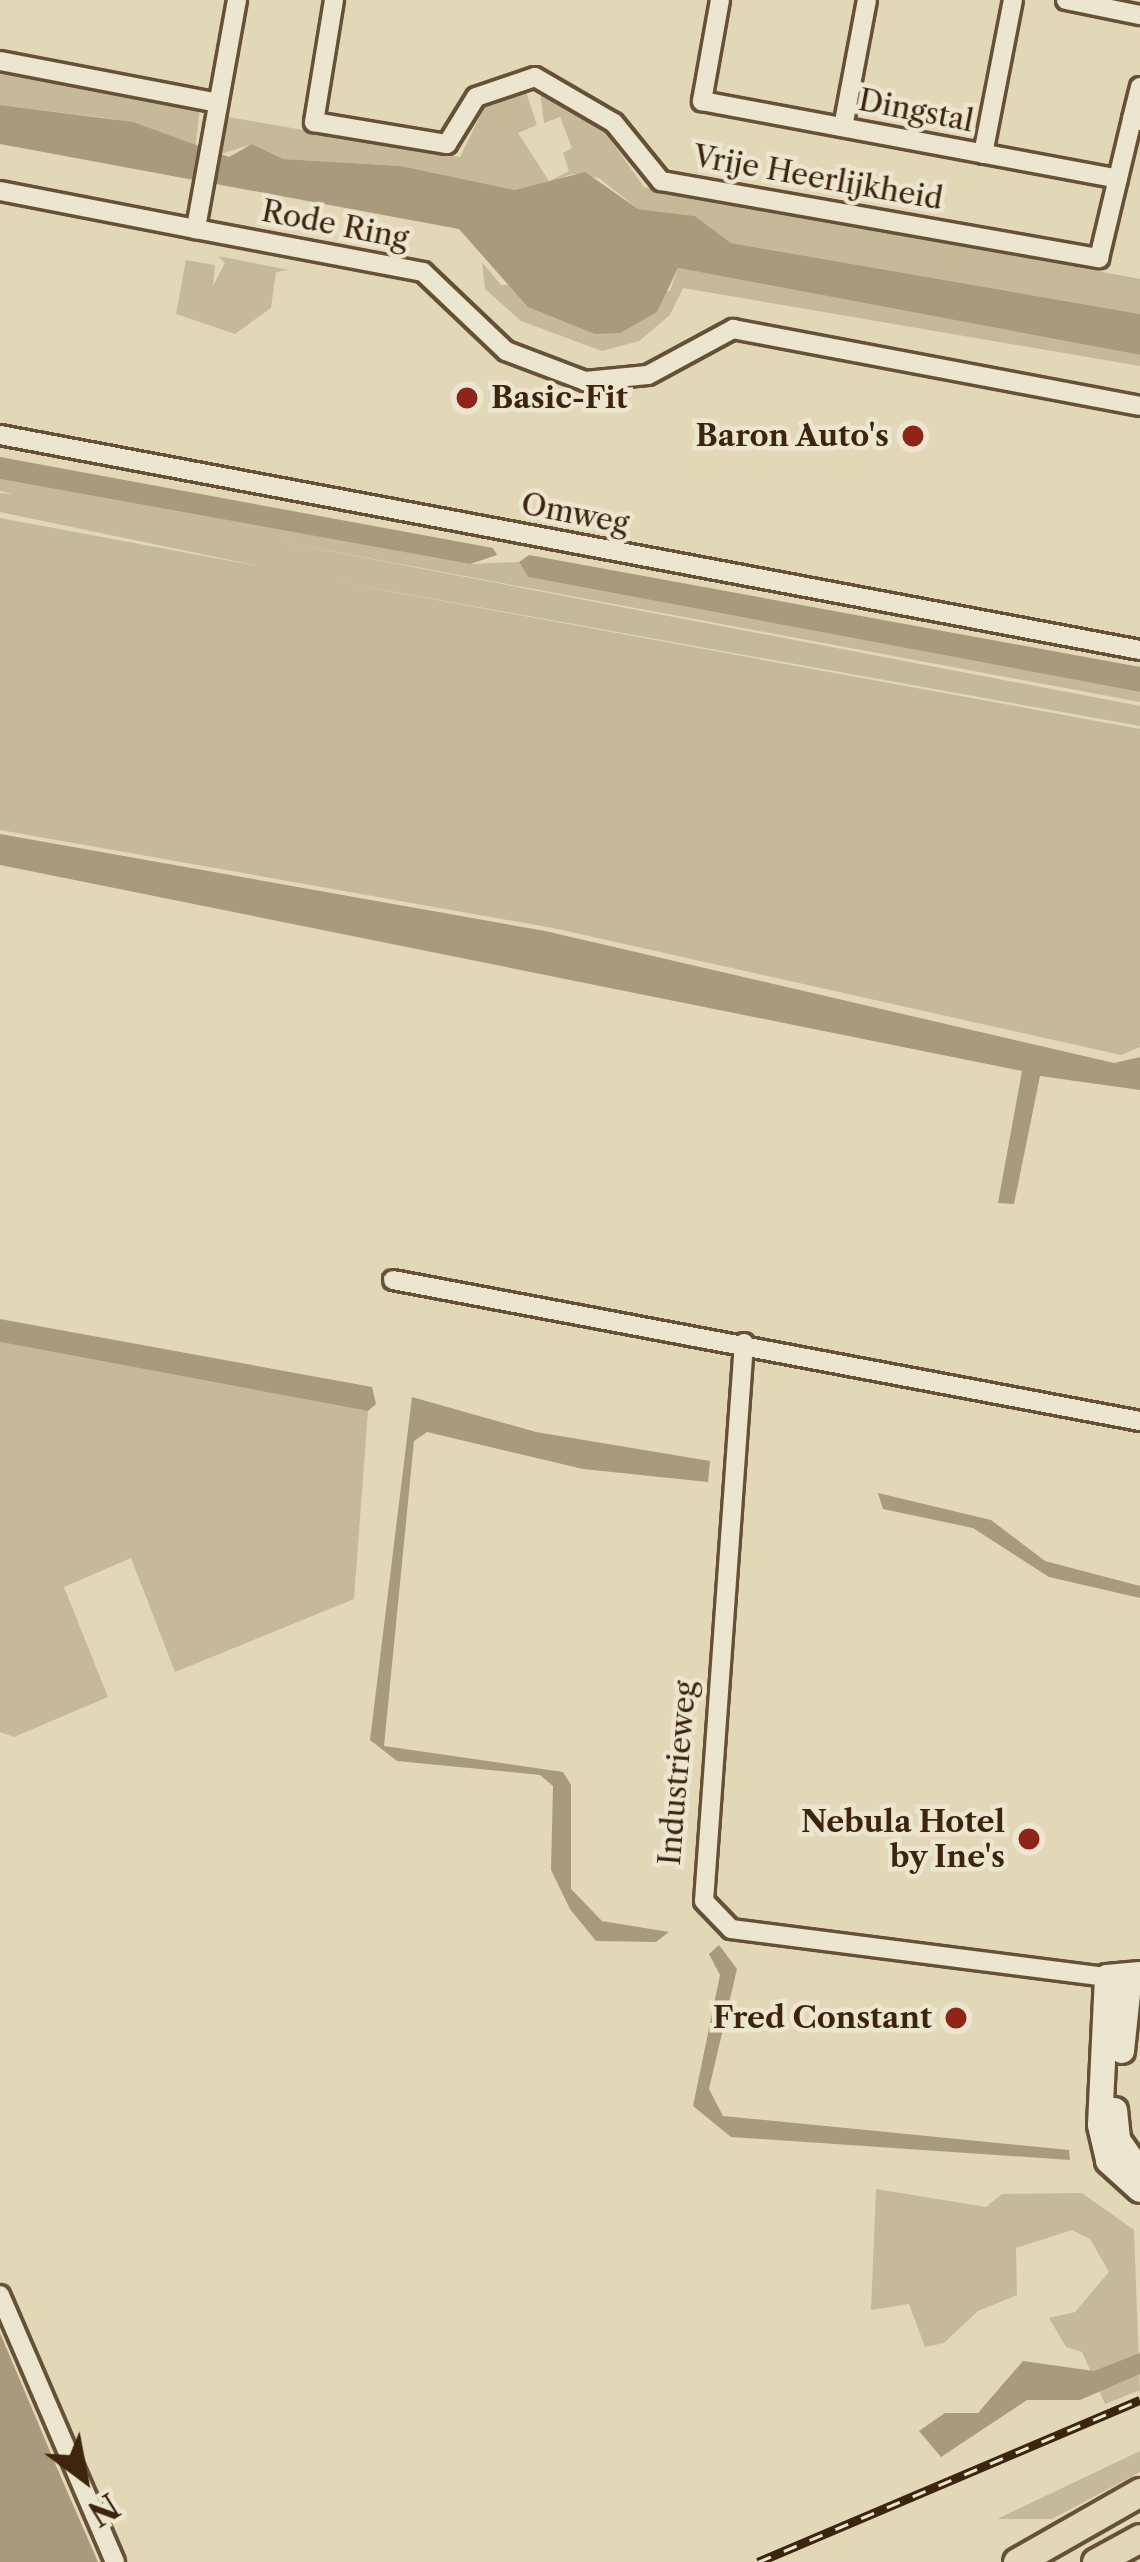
<!DOCTYPE html>
<style>
body{margin:0}
#map{position:relative;width:1140px;height:2562px;overflow:hidden;background:#e2d7b6;font-family:"Libre Caslon Text",serif}
div>[style]{position:absolute}
.green>*{inset:0;background:#c6b999}
.water>*{inset:0;background:#aa9a7d}
.roads{filter:drop-shadow(3px 0 #665137) drop-shadow(-3px 0 #665137) drop-shadow(0 3px #665137) drop-shadow(0 -3px #665137)}
.street>*{height:18px;margin:-9px;padding:0 9px;transform-origin:9px;border-radius:9px;background:#ece5d0}
.secondary>*{height:24px;margin:-12px;padding:0 12px;transform-origin:12px;border-radius:12px;background:#ece5d0}
.primary>*{height:27px;margin:-13.5px;padding:0 13.5px;transform-origin:13.5px;border-radius:13.5px;background:#e2d7b6}
.rail>*{height:9px;margin-top:-4.5px;transform-origin:0;background:repeating-linear-gradient(90deg,#ece5d0 0 14px,#3c240d 0 28px);box-sizing:border-box;border-block:3px solid #3c240d}
.dots>*{width:33px;height:33px;translate:-50% -50%;box-sizing:border-box;border:6px solid #ece5d0;border-radius:50%}
span{translate:-50% -50%;white-space:nowrap;text-align:center;line-height:1.15;-webkit-text-stroke:9px #ece5d0;paint-order:stroke}
.street-label{font-size:30px;color:#3c240d}
.poi-label{font-size:30px;color:#3c240d;font-weight:700}
.left{translate:0 -50%;text-align:left}
.right{translate:-100% -50%;text-align:right}
.north{position:absolute;left:24px;top:2418px;width:120px;height:120px;-webkit-text-stroke:9px #ece5d0;paint-order:stroke;rotate:148deg;font-size:33px;font-weight:700;line-height:48px;text-align:center;color:#3c240d}
.north::after{content:'';display:block;margin:auto;width:42px;height:54px;background:#3c240d;clip-path:polygon(50% 0,100% 100%,50% 72%,0 100%)}
</style>
<div id="map">
<div class="green">
<i style="clip-path:polygon(0 74px,200px 108px,195px 151px,114px 119px,0 105px)"></i>
<i style="clip-path:polygon(525px 89px,537px 125px,518px 133px,549px 181px,569px 171px,563px 153px,572px 148px,560px 117px,544px 123px,540px 91px,595px 118px,644px 187px,1140px 279px,1140px 314px,731px 243px,695px 216px,638px 209px,599px 178px,572px 174px,547px 183px,515px 190px,401px 166px,282px 159px,253px 144px,221px 154px,228px 117px,460px 157px,487px 102px)"></i>
<i style="clip-path:polygon(218px 256px,289px 270px,276px 272px,271px 308px,235px 334px,176px 314px,186px 260px,215px 265px,213px 286px,225px 263px)"></i>
<i style="clip-path:polygon(482px 262px,501px 285px,670px 291px,678px 268px,1140px 355px,1140px 366px,683px 288px,670px 315px,639px 341px,602px 351px,521px 321px,485px 289px)"></i>
<i style="clip-path:polygon(0 479px,470px 564px,519px 562px,528px 577px,1140px 692px,1140px 702px,266px 539px,1140px 706px,1140px 726px,328px 580px,1140px 729px,1140px 1047px,1121px 1055px,553px 928px,0 830px,0 518px,258px 566px,0 512px,0 493px,13px 494px,0 491px)"></i>
<i style="clip-path:polygon(0 1342px,368px 1411px,354px 1599px,175px 1672px,131px 1558px,64px 1587px,108px 1697px,14px 1737px,0 1732px)"></i>
<i style="clip-path:polygon(876px 2189px,986px 2207px,1002px 2194px,1082px 2193px,1134px 2230px,1140px 2390px,1105px 2404px,1082px 2352px,1066px 2347px,1049px 2318px,1075px 2312px,1109px 2272px,1090px 2239px,1072px 2230px,1016px 2248px,1017px 2295px,978px 2311px,944px 2343px,925px 2347px,909px 2304px,871px 2310px)"></i>
<i style="clip-path:polygon(1140px 2451px,1140px 2472px,1052px 2519px,997px 2519px)"></i>
</div>
<div class="water">
<i style="clip-path:polygon(0 105px,133px 122px,229px 157px,252px 144px,283px 159px,401px 166px,515px 190px,585px 172px,638px 209px,695px 216px,731px 243px,1140px 314px,1140px 355px,678px 268px,657px 312px,620px 333px,595px 334px,528px 307px,459px 229px,0 144px)"></i>
<i style="clip-path:polygon(0 457px,493px 548px,497px 555px,470px 564px,0 479px)"></i>
<i style="clip-path:polygon(529px 555px,1140px 667px,1140px 692px,528px 577px,519px 562px)"></i>
<i style="clip-path:polygon(0 834px,545px 931px,1114px 1063px,1140px 1057px,1140px 1090px,1040px 1076px,1014px 1204px,998px 1203px,1022px 1071px,0 865px)"></i>
<i style="clip-path:polygon(0 1319px,372px 1387px,376px 1404px,368px 1411px,0 1342px)"></i>
<i style="clip-path:polygon(412px 1397px,536px 1432px,710px 1461px,708px 1482px,583px 1469px,427px 1432px,414px 1441px,384px 1746px,563px 1772px,571px 1785px,571px 1889px,602px 1921px,669px 1932px,656px 1942px,596px 1941px,570px 1909px,551px 1870px,553px 1786px,540px 1775px,397px 1761px,370px 1740px)"></i>
<i style="clip-path:polygon(878px 1493px,991px 1520px,1045px 1561px,1140px 1586px,1140px 1598px,1049px 1577px,973px 1528px,883px 1509px)"></i>
<i style="clip-path:polygon(719px 1945px,737px 1969px,709px 2089px,723px 2116px,1069px 2150px,1070px 2160px,731px 2137px,693px 2106px,720px 1975px,709px 1954px)"></i>
<i style="clip-path:polygon(0 2333px,60px 2475px,98px 2562px,0 2562px)"></i>
<i style="clip-path:polygon(1140px 2353px,1140px 2374px,1080px 2400px,1027px 2400px,941px 2457px,919px 2431px,945px 2413px,978px 2413px,1023px 2361px,1094px 2371px)"></i>
</div>
<div class="roads">
<div class="street">
<i style="left:237px;top:0;width:233px;rotate:100.2deg"></i>
<i style="left:196px;top:229px;width:231px;rotate:10.7deg"></i>
<i style="left:423px;top:272px;width:115px;rotate:43.6deg"></i>
<i style="left:506px;top:351px;width:85px;rotate:20.8deg"></i>
<i style="left:585px;top:381px;width:63px;rotate:-5.4deg"></i>
<i style="left:648px;top:375px;width:97px;rotate:-28.4deg"></i>
<i style="left:733px;top:329px;width:414px;rotate:10.7deg"></i>
<i style="left:334px;top:0;width:124px;rotate:99.3deg"></i>
<i style="left:314px;top:122px;width:135px;rotate:9.4deg"></i>
<i style="left:447px;top:144px;width:55px;rotate:-58.3deg"></i>
<i style="left:476px;top:97px;width:62px;rotate:-18.7deg"></i>
<i style="left:535px;top:77px;width:91px;rotate:30.2deg"></i>
<i style="left:614px;top:123px;width:75px;rotate:51deg"></i>
<i style="left:661px;top:181px;width:445px;rotate:10deg"></i>
<i style="left:1099px;top:258px;width:142px;rotate:-76.6deg"></i>
<i style="left:720px;top:0;width:103px;rotate:100.1deg"></i>
<i style="left:702px;top:101px;width:423px;rotate:10.6deg"></i>
<i style="left:1066px;top:0;width:76px;rotate:11.5deg"></i>
<i style="left:0;top:61px;width:222px;rotate:10.9deg"></i>
<i style="left:1140px;top:87px;width:34px;rotate:104deg"></i>
<i style="left:1132px;top:120px;width:8px;rotate:7deg"></i>
<i style="left:843px;top:127px;width:129px;rotate:-79.3deg"></i>
<i style="left:983px;top:154px;width:157px;rotate:-79deg"></i>
<i style="left:0;top:191px;width:200px;rotate:11deg"></i>
<i style="left:0;top:435px;width:1160px;rotate:10.68deg"></i>
<i style="left:393px;top:1280px;width:760px;rotate:10.69deg"></i>
<i style="left:744px;top:1343px;width:559px;rotate:94.1deg"></i>
<i style="left:704px;top:1901px;width:39px;rotate:46deg"></i>
<i style="left:731px;top:1929px;width:379px;rotate:7.3deg"></i>
<i style="left:0;top:2295px;width:291px;rotate:66.7deg"></i>
</div>
<div class="secondary">
<i style="left:1140px;top:1974px;width:33px;rotate:175deg"></i>
<i style="left:1107px;top:1977px;width:148px;rotate:92.7deg"></i>
<i style="left:1100px;top:2125px;width:37px;rotate:77deg"></i>
<i style="left:1108px;top:2161px;width:43px;rotate:42.2deg"></i>
<i style="left:1122px;top:2051px;width:76px;rotate:-84deg"></i>
<i style="left:1115px;top:2110px;width:30px;rotate:84deg"></i>
<i style="left:1118px;top:2140px;width:39px;rotate:55deg"></i>
</div>
<div class="primary">
<i style="left:1017px;top:2562px;width:142px;rotate:-29.6deg"></i>
<i style="left:1096px;top:2562px;width:50px;rotate:-28.6deg"></i>
</div>
</div>
<div class="rail">
<i style="left:758px;top:2562px;width:415px;rotate:-23deg"></i>
</div>
<div class="dots">
<i style="left:467px;top:398px;background:#8f2418"></i>
<i style="left:913px;top:436px;background:#8f2418"></i>
<i style="left:1029px;top:1839px;background:#8f2418"></i>
<i style="left:956px;top:2018px;background:#8f2418"></i>
</div>
<div class="street-label">
<span style="left:916px;top:111px;rotate:11deg">Dingstal</span>
<span style="left:818px;top:178px;rotate:10deg">Vrije Heerlijkheid</span>
<span style="left:335px;top:225px;rotate:11deg">Rode Ring</span>
<span style="left:575px;top:514px;rotate:11deg">Omweg</span>
<span style="left:678px;top:1773px;rotate:-85deg">Industrieweg</span>
</div>
<div class="poi-label">
<span class="left" style="left:491px;top:398px">Basic-Fit</span>
<span class="right" style="left:889px;top:436px">Baron Auto's</span>
<span class="right" style="left:1005px;top:1839px">Nebula Hotel<br>by Ine's</span>
<span class="right" style="left:932px;top:2018px">Fred Constant</span>
</div>
<div class="north">N</div>
</div>
